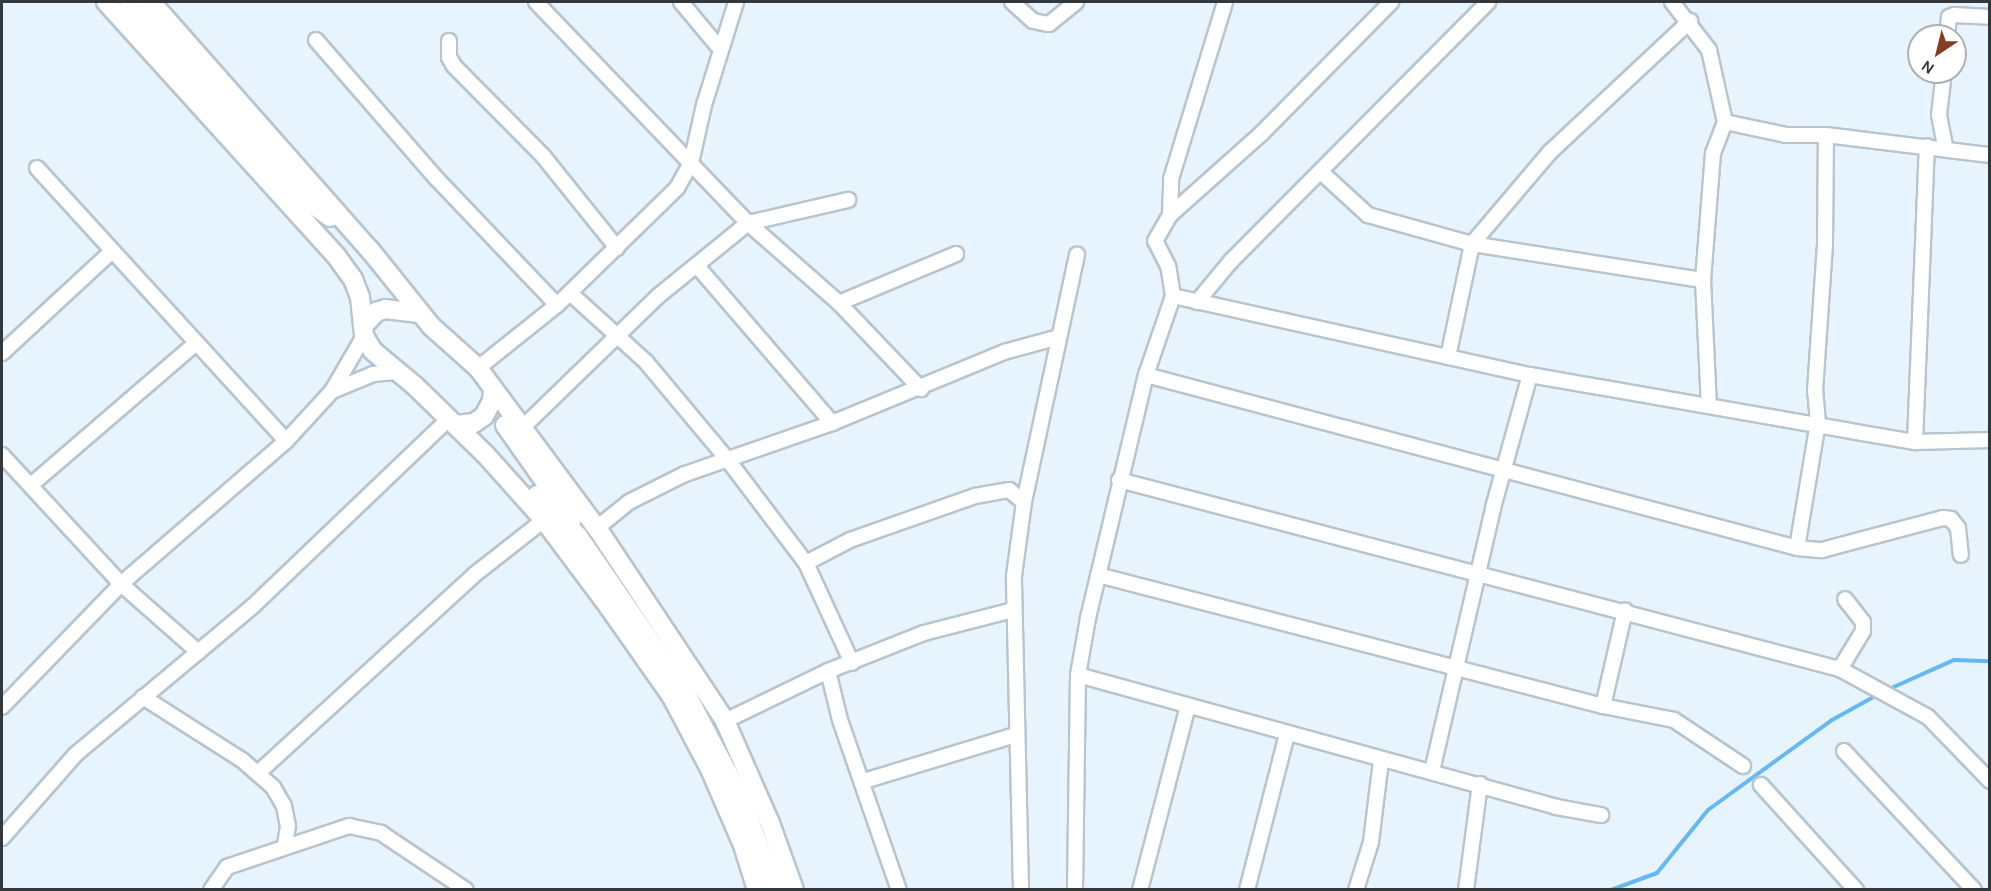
<!DOCTYPE html>
<style>
body{margin:0}
#map{position:relative;width:1991px;height:891px;overflow:hidden;background:#e7f4fe;font-family:Karla,sans-serif}
div>[style]{position:absolute}
.stream>*{height:4px;margin:-2px;padding:0 2px;transform-origin:2px;border-radius:2px;background:#65b8f1}
.roads{filter:drop-shadow(2px 0 #b8c4ce) drop-shadow(-2px 0 #b8c4ce) drop-shadow(0 2px #b8c4ce) drop-shadow(0 -2px #b8c4ce)}
.minor>*{height:14px;margin:-7px;padding:0 7px;transform-origin:7px;border-radius:7px;background:#fff}
.secondary>*{height:18px;margin:-9px;padding:0 9px;transform-origin:9px;border-radius:9px;background:#fff}
span{translate:-50% -50%;white-space:nowrap;text-align:center;line-height:1.15;-webkit-text-stroke:6px #fff;paint-order:stroke}
.frame{position:absolute;inset:0;border:3px solid #33383c;pointer-events:none}
.north{position:absolute;left:1907px;top:24px;width:60px;height:60px;box-sizing:border-box;background:#fff;border:2px solid #adafb1;border-radius:50%;rotate:215deg;font-size:16px;font-weight:700;line-height:24px;text-align:center;color:#33383c}
.north::after{content:'';display:block;margin:auto;width:21px;height:27px;background:#863d21;clip-path:polygon(50% 0,100% 100%,50% 72%,0 100%)}
</style>
<div id="map">
<div class="stream">
<i style="left:1887px;top:690px;width:73px;rotate:-24.1deg"></i>
<i style="left:1954px;top:660px;width:36px;rotate:2deg"></i>
<i style="left:1611px;top:890px;width:49px;rotate:-20.3deg"></i>
<i style="left:1657px;top:873px;width:81px;rotate:-51deg"></i>
<i style="left:1708px;top:810px;width:153px;rotate:-36deg"></i>
<i style="left:1832px;top:720px;width:51px;rotate:-29.1deg"></i>
</div>
<div class="roads">
<div class="minor">
<i style="left:536px;top:2px;width:306px;rotate:46.2deg"></i>
<i style="left:748px;top:223px;width:121px;rotate:41.3deg"></i>
<i style="left:839px;top:303px;width:119px;rotate:46.4deg"></i>
<i style="left:681px;top:2px;width:62px;rotate:50.2deg"></i>
<i style="left:1012px;top:2px;width:28px;rotate:42deg"></i>
<i style="left:1033px;top:21px;width:16px;rotate:11deg"></i>
<i style="left:1049px;top:24px;width:35px;rotate:-39deg"></i>
<i style="left:1672px;top:2px;width:61px;rotate:52.4deg"></i>
<i style="left:1709px;top:50px;width:74px;rotate:77.5deg"></i>
<i style="left:1725px;top:122px;width:33px;rotate:111deg"></i>
<i style="left:1713px;top:153px;width:127px;rotate:94.5deg"></i>
<i style="left:1703px;top:280px;width:125px;rotate:87.3deg"></i>
<i style="left:1947px;top:36px;width:19px;rotate:-84deg"></i>
<i style="left:1949px;top:17px;width:5px;rotate:-22deg"></i>
<i style="left:1954px;top:15px;width:36px;rotate:3deg"></i>
<i style="left:316px;top:40px;width:184px;rotate:49deg"></i>
<i style="left:437px;top:179px;width:174px;rotate:46.4deg"></i>
<i style="left:449px;top:41px;width:16px;rotate:90deg"></i>
<i style="left:449px;top:57px;width:10px;rotate:61deg"></i>
<i style="left:454px;top:66px;width:127px;rotate:45.3deg"></i>
<i style="left:543px;top:156px;width:118px;rotate:51.2deg"></i>
<i style="left:1944px;top:72px;width:43px;rotate:96.6deg"></i>
<i style="left:1939px;top:115px;width:33px;rotate:79deg"></i>
<i style="left:1725px;top:122px;width:62px;rotate:12deg"></i>
<i style="left:1786px;top:135px;width:40px"></i>
<i style="left:1826px;top:135px;width:165px;rotate:7deg"></i>
<i style="left:37px;top:168px;width:369px;rotate:47.6deg"></i>
<i style="left:1321px;top:172px;width:64px;rotate:42.5deg"></i>
<i style="left:1368px;top:215px;width:108px;rotate:15.6deg"></i>
<i style="left:1472px;top:244px;width:234px;rotate:8.9deg"></i>
<i style="left:1170px;top:215px;width:36px;rotate:-88deg"></i>
<i style="left:1171px;top:179px;width:185px;rotate:-73deg"></i>
<i style="left:698px;top:267px;width:206px;rotate:49.3deg"></i>
<i style="left:570px;top:293px;width:103px;rotate:42.2deg"></i>
<i style="left:646px;top:362px;width:128px;rotate:50.1deg"></i>
<i style="left:728px;top:460px;width:129px;rotate:52.9deg"></i>
<i style="left:806px;top:563px;width:110px;rotate:65.3deg"></i>
<i style="left:1173px;top:296px;width:366px;rotate:12.5deg"></i>
<i style="left:1530px;top:375px;width:391px;rotate:9.9deg"></i>
<i style="left:1915px;top:442px;width:75px;rotate:-1.5deg"></i>
<i style="left:1197px;top:302px;width:53px;rotate:-50.3deg"></i>
<i style="left:1231px;top:261px;width:365px;rotate:-45.2deg"></i>
<i style="left:839px;top:303px;width:127px;rotate:-22.7deg"></i>
<i style="left:2px;top:353px;width:150px;rotate:-42.8deg"></i>
<i style="left:1448px;top:357px;width:116px;rotate:-78deg"></i>
<i style="left:1472px;top:244px;width:121px;rotate:-49.7deg"></i>
<i style="left:1550px;top:152px;width:192px;rotate:-43.1deg"></i>
<i style="left:478px;top:368px;width:101px;rotate:-38.6deg"></i>
<i style="left:557px;top:305px;width:168px;rotate:-44.3deg"></i>
<i style="left:677px;top:188px;width:29px;rotate:-61deg"></i>
<i style="left:691px;top:163px;width:59px;rotate:-77.4deg"></i>
<i style="left:704px;top:105px;width:108px;rotate:-72.7deg"></i>
<i style="left:1146px;top:375px;width:674px;rotate:14.88deg"></i>
<i style="left:1797px;top:548px;width:25px;rotate:5deg"></i>
<i style="left:1822px;top:550px;width:125px;rotate:-14.8deg"></i>
<i style="left:1943px;top:518px;width:8px;rotate:7deg"></i>
<i style="left:1951px;top:519px;width:11px;rotate:52deg"></i>
<i style="left:1958px;top:528px;width:27px;rotate:84deg"></i>
<i style="left:332px;top:391px;width:44px;rotate:-22.5deg"></i>
<i style="left:373px;top:374px;width:25px;rotate:-5deg"></i>
<i style="left:521px;top:429px;width:190px;rotate:-44.1deg"></i>
<i style="left:657px;top:297px;width:117px;rotate:-39.1deg"></i>
<i style="left:748px;top:223px;width:103px;rotate:-13deg"></i>
<i style="left:1915px;top:442px;width:296px;rotate:-87.7deg"></i>
<i style="left:2px;top:455px;width:176px;rotate:47.3deg"></i>
<i style="left:121px;top:584px;width:103px;rotate:41.4deg"></i>
<i style="left:1119px;top:480px;width:745px;rotate:14.69deg"></i>
<i style="left:1840px;top:669px;width:100px;rotate:28.6deg"></i>
<i style="left:1928px;top:717px;width:89px;rotate:45.9deg"></i>
<i style="left:31px;top:485px;width:218px;rotate:-40.7deg"></i>
<i style="left:597px;top:528px;width:41px;rotate:-39.1deg"></i>
<i style="left:629px;top:502px;width:63px;rotate:-26.6deg"></i>
<i style="left:685px;top:474px;width:156px;rotate:-19.1deg"></i>
<i style="left:832px;top:423px;width:186px;rotate:-22.4deg"></i>
<i style="left:1004px;top:352px;width:57px;rotate:-15.3deg"></i>
<i style="left:1797px;top:548px;width:127px;rotate:-80.5deg"></i>
<i style="left:1818px;top:423px;width:32px;rotate:-95deg"></i>
<i style="left:1815px;top:391px;width:147px;rotate:-86.1deg"></i>
<i style="left:1825px;top:244px;width:109px;rotate:-89.5deg"></i>
<i style="left:806px;top:563px;width:50px;rotate:-27.6deg"></i>
<i style="left:850px;top:540px;width:133px;rotate:-19.4deg"></i>
<i style="left:975px;top:496px;width:35px;rotate:-10deg"></i>
<i style="left:1009px;top:490px;width:19px;rotate:39deg"></i>
<i style="left:1098px;top:575px;width:522px;rotate:14.54deg"></i>
<i style="left:1603px;top:706px;width:72px;rotate:11.2deg"></i>
<i style="left:1674px;top:720px;width:83px;rotate:33.7deg"></i>
<i style="left:1840px;top:669px;width:44px;rotate:-58.8deg"></i>
<i style="left:1863px;top:631px;width:9px;rotate:-90deg"></i>
<i style="left:1863px;top:622px;width:29px;rotate:-128deg"></i>
<i style="left:828px;top:671px;width:50px;rotate:76.2deg"></i>
<i style="left:840px;top:720px;width:180px;rotate:70.9deg"></i>
<i style="left:1078px;top:675px;width:496px;rotate:15.4deg"></i>
<i style="left:1556px;top:807px;width:46px;rotate:10.1deg"></i>
<i style="left:143px;top:697px;width:117px;rotate:32.5deg"></i>
<i style="left:242px;top:760px;width:41px;rotate:41.1deg"></i>
<i style="left:273px;top:787px;width:22px;rotate:60deg"></i>
<i style="left:284px;top:806px;width:20px;rotate:79deg"></i>
<i style="left:288px;top:826px;width:20px;rotate:99deg"></i>
<i style="left:1603px;top:706px;width:98px;rotate:-77deg"></i>
<i style="left:2px;top:707px;width:171px;rotate:-45.9deg"></i>
<i style="left:121px;top:584px;width:218px;rotate:-40.9deg"></i>
<i style="left:286px;top:441px;width:68px;rotate:-47.4deg"></i>
<i style="left:332px;top:391px;width:64px;rotate:-59.8deg"></i>
<i style="left:725px;top:721px;width:114px;rotate:-25.9deg"></i>
<i style="left:828px;top:671px;width:103px;rotate:-21.6deg"></i>
<i style="left:924px;top:633px;width:92px;rotate:-14.5deg"></i>
<i style="left:1844px;top:751px;width:190px;rotate:46.9deg"></i>
<i style="left:1432px;top:771px;width:270px;rotate:-76.9deg"></i>
<i style="left:1493px;top:508px;width:138px;rotate:-74.5deg"></i>
<i style="left:258px;top:773px;width:293px;rotate:-42.5deg"></i>
<i style="left:474px;top:575px;width:89px;rotate:-38.2deg"></i>
<i style="left:864px;top:781px;width:158px;rotate:-16.9deg"></i>
<i style="left:1761px;top:785px;width:142px;rotate:47.9deg"></i>
<i style="left:2px;top:838px;width:112px;rotate:-48.6deg"></i>
<i style="left:76px;top:754px;width:231px;rotate:-39.9deg"></i>
<i style="left:253px;top:606px;width:271px;rotate:-43.7deg"></i>
<i style="left:211px;top:890px;width:28px;rotate:-55deg"></i>
<i style="left:227px;top:867px;width:129px;rotate:-18.6deg"></i>
<i style="left:349px;top:826px;width:33px;rotate:12deg"></i>
<i style="left:381px;top:833px;width:102px;rotate:33.8deg"></i>
<i style="left:1021px;top:890px;width:314px;rotate:-91.3deg"></i>
<i style="left:1014px;top:576px;width:75px;rotate:-82.3deg"></i>
<i style="left:1024px;top:502px;width:253px;rotate:-77.9deg"></i>
<i style="left:1075px;top:890px;width:215px;rotate:-89.2deg"></i>
<i style="left:1078px;top:675px;width:58px;rotate:-80deg"></i>
<i style="left:1088px;top:618px;width:250px;rotate:-76.6deg"></i>
<i style="left:1146px;top:375px;width:83px;rotate:-71.1deg"></i>
<i style="left:1173px;top:296px;width:30px;rotate:-99deg"></i>
<i style="left:1168px;top:266px;width:28px;rotate:-117deg"></i>
<i style="left:1155px;top:241px;width:30px;rotate:-60deg"></i>
<i style="left:1170px;top:215px;width:123px;rotate:-41.7deg"></i>
<i style="left:1262px;top:133px;width:184px;rotate:-45.4deg"></i>
<i style="left:1140px;top:890px;width:190px;rotate:-75.4deg"></i>
<i style="left:1247px;top:890px;width:161px;rotate:-75.6deg"></i>
<i style="left:1356px;top:890px;width:50px;rotate:-72.6deg"></i>
<i style="left:1371px;top:842px;width:83px;rotate:-83deg"></i>
<i style="left:1466px;top:890px;width:107px;rotate:-82.5deg"></i>
</div>
<div class="secondary">
<i style="left:106px;top:2px;width:344px;rotate:47.8deg"></i>
<i style="left:337px;top:257px;width:27px;rotate:54deg"></i>
<i style="left:353px;top:279px;width:19px;rotate:69deg"></i>
<i style="left:360px;top:297px;width:39px;rotate:84deg"></i>
<i style="left:364px;top:336px;width:17px;rotate:59deg"></i>
<i style="left:373px;top:351px;width:53px;rotate:39.7deg"></i>
<i style="left:414px;top:385px;width:99px;rotate:44.2deg"></i>
<i style="left:485px;top:454px;width:89px;rotate:48.2deg"></i>
<i style="left:544px;top:520px;width:109px;rotate:53.2deg"></i>
<i style="left:609px;top:607px;width:110px;rotate:55deg"></i>
<i style="left:672px;top:697px;width:81px;rotate:62.2deg"></i>
<i style="left:710px;top:769px;width:83px;rotate:66.5deg"></i>
<i style="left:743px;top:845px;width:47px;rotate:72.7deg"></i>
<i style="left:129px;top:2px;width:273px;rotate:47.8deg"></i>
<i style="left:312px;top:204px;width:22px;rotate:36deg"></i>
<i style="left:151px;top:2px;width:331px;rotate:48.6deg"></i>
<i style="left:370px;top:250px;width:97px;rotate:51.2deg"></i>
<i style="left:431px;top:326px;width:63px;rotate:41.8deg"></i>
<i style="left:478px;top:368px;width:199px;rotate:53.4deg"></i>
<i style="left:597px;top:528px;width:232px;rotate:56.4deg"></i>
<i style="left:725px;top:721px;width:111px;rotate:66.2deg"></i>
<i style="left:770px;top:823px;width:71px;rotate:70.3deg"></i>
<i style="left:364px;top:325px;width:18px;rotate:-47deg"></i>
<i style="left:376px;top:312px;width:9px;rotate:-18deg"></i>
<i style="left:385px;top:309px;width:34px;rotate:7deg"></i>
<i style="left:455px;top:425px;width:19px;rotate:-6deg"></i>
<i style="left:474px;top:423px;width:12px;rotate:-35deg"></i>
<i style="left:484px;top:416px;width:17px;rotate:-62deg"></i>
<i style="left:492px;top:401px;width:11px;rotate:-85deg"></i>
<i style="left:505px;top:425px;width:116px;rotate:54.8deg"></i>
<i style="left:537px;top:495px;width:58px;rotate:45deg"></i>
<i style="left:578px;top:536px;width:185px;rotate:55.4deg"></i>
<i style="left:683px;top:688px;width:120px;rotate:62.2deg"></i>
<i style="left:739px;top:794px;width:103px;rotate:68.9deg"></i>
</div>
</div>
<div class="frame"></div>
<div class="north">N</div>
</div>
